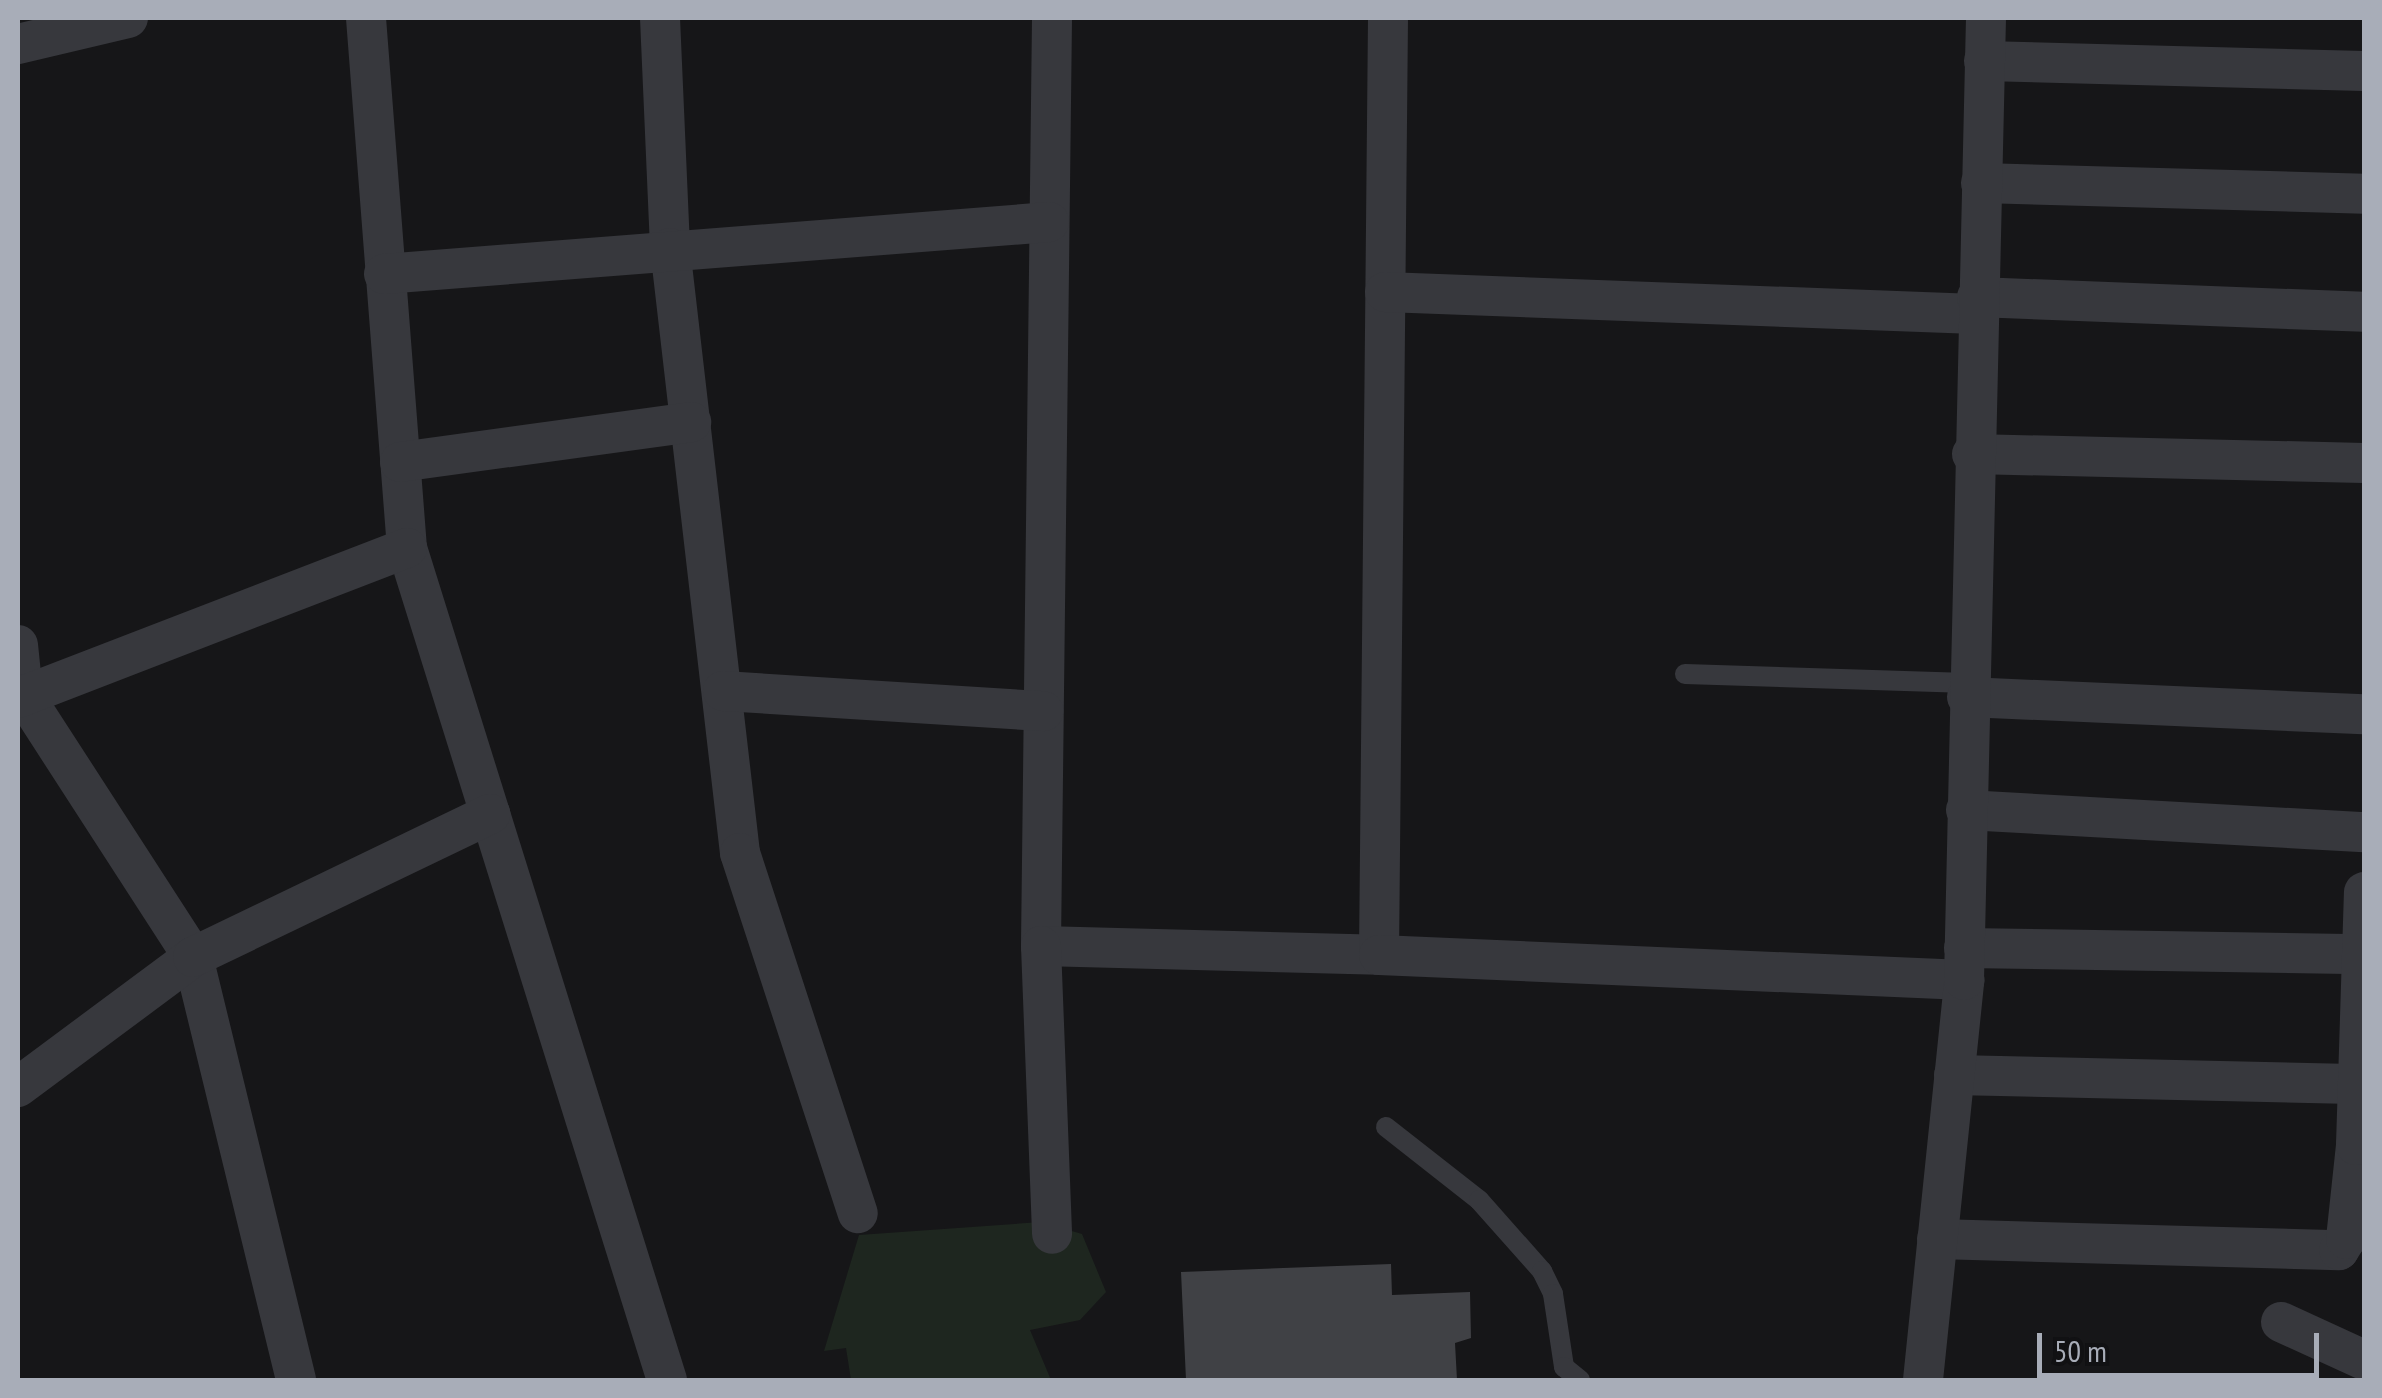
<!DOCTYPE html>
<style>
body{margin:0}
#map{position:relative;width:2382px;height:1398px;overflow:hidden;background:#161618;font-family:"PT Sans Narrow",sans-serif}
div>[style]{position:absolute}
.green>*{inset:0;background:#1e261f}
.building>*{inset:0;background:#404145}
.service>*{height:20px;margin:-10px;padding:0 10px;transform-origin:10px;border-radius:10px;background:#37383d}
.minor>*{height:40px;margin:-20px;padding:0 20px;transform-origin:20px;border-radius:20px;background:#37383d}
span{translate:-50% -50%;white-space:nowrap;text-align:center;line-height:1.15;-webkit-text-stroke:8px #111113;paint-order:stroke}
.frame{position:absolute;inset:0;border:20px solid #a8adb8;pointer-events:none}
.scale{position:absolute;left:2037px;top:1333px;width:282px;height:45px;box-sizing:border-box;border:5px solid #a8adb8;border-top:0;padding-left:12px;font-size:30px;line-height:35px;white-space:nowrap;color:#a8adb8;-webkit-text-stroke:8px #111113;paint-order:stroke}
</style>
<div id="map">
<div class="green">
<i style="clip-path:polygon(1041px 1222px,1082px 1234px,1106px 1292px,1080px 1320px,1030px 1330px,1051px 1380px,851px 1380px,846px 1348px,824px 1351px,859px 1235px)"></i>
</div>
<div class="building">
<i style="clip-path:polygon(1391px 1264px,1392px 1295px,1470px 1292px,1471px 1338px,1455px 1343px,1457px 1380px,1186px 1380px,1181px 1272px)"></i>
</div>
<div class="service">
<i style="left:1685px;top:674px;width:283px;rotate:1.8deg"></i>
<i style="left:1386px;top:1127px;width:118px;rotate:38.1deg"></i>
<i style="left:1479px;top:1200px;width:95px;rotate:48.4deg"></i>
<i style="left:1542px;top:1271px;width:25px;rotate:64deg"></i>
<i style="left:1553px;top:1294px;width:74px;rotate:81.4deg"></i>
<i style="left:1564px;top:1367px;width:21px;rotate:39deg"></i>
</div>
<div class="minor">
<i style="left:366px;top:18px;width:532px;rotate:85.58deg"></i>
<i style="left:407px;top:548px;width:872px;rotate:72.65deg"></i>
<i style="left:660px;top:18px;width:230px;rotate:87.5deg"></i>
<i style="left:670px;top:248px;width:609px;rotate:83.4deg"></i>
<i style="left:740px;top:853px;width:379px;rotate:71.9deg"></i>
<i style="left:1052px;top:18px;width:928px;rotate:90.68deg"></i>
<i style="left:1041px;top:946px;width:338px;rotate:1.5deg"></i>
<i style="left:1388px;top:18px;width:937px;rotate:90.55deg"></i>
<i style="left:1379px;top:955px;width:586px;rotate:2.45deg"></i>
<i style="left:18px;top:44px;width:113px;rotate:-13.3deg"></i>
<i style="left:1984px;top:61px;width:380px;rotate:1.5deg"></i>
<i style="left:1981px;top:183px;width:383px;rotate:1.6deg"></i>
<i style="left:384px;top:274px;width:667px;rotate:-4.47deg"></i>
<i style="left:1385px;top:292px;width:591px;rotate:2.13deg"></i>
<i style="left:1977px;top:297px;width:387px;rotate:2.2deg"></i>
<i style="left:1972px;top:454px;width:392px;rotate:1.3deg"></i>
<i style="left:400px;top:462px;width:294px;rotate:-7.8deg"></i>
<i style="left:18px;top:645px;width:49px;rotate:84.2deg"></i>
<i style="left:23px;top:694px;width:313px;rotate:57.1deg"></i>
<i style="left:193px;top:957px;width:435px;rotate:76.3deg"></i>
<i style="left:723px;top:691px;width:321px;rotate:3.6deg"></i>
<i style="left:1967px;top:697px;width:397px;rotate:2.5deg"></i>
<i style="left:18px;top:698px;width:417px;rotate:-21.1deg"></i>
<i style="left:1966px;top:810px;width:399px;rotate:3.2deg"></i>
<i style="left:1041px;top:946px;width:288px;rotate:87.8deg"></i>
<i style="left:1964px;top:948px;width:400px;rotate:0.9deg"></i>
<i style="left:1954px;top:1075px;width:410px;rotate:1.3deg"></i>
<i style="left:18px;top:1087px;width:218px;rotate:-36.6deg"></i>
<i style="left:193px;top:957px;width:330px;rotate:-25.7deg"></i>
<i style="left:1937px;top:1239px;width:402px;rotate:1.6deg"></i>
<i style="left:2339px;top:1250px;width:13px;rotate:-58deg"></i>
<i style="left:2346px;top:1239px;width:95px;rotate:-83.9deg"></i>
<i style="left:2356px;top:1145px;width:253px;rotate:-88.2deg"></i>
<i style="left:2281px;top:1322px;width:91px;rotate:24.6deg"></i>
<i style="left:1923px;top:1380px;width:402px;rotate:-84.1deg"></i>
<i style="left:1964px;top:980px;width:962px;rotate:-88.69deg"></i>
</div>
<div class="frame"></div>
<div class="scale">50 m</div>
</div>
